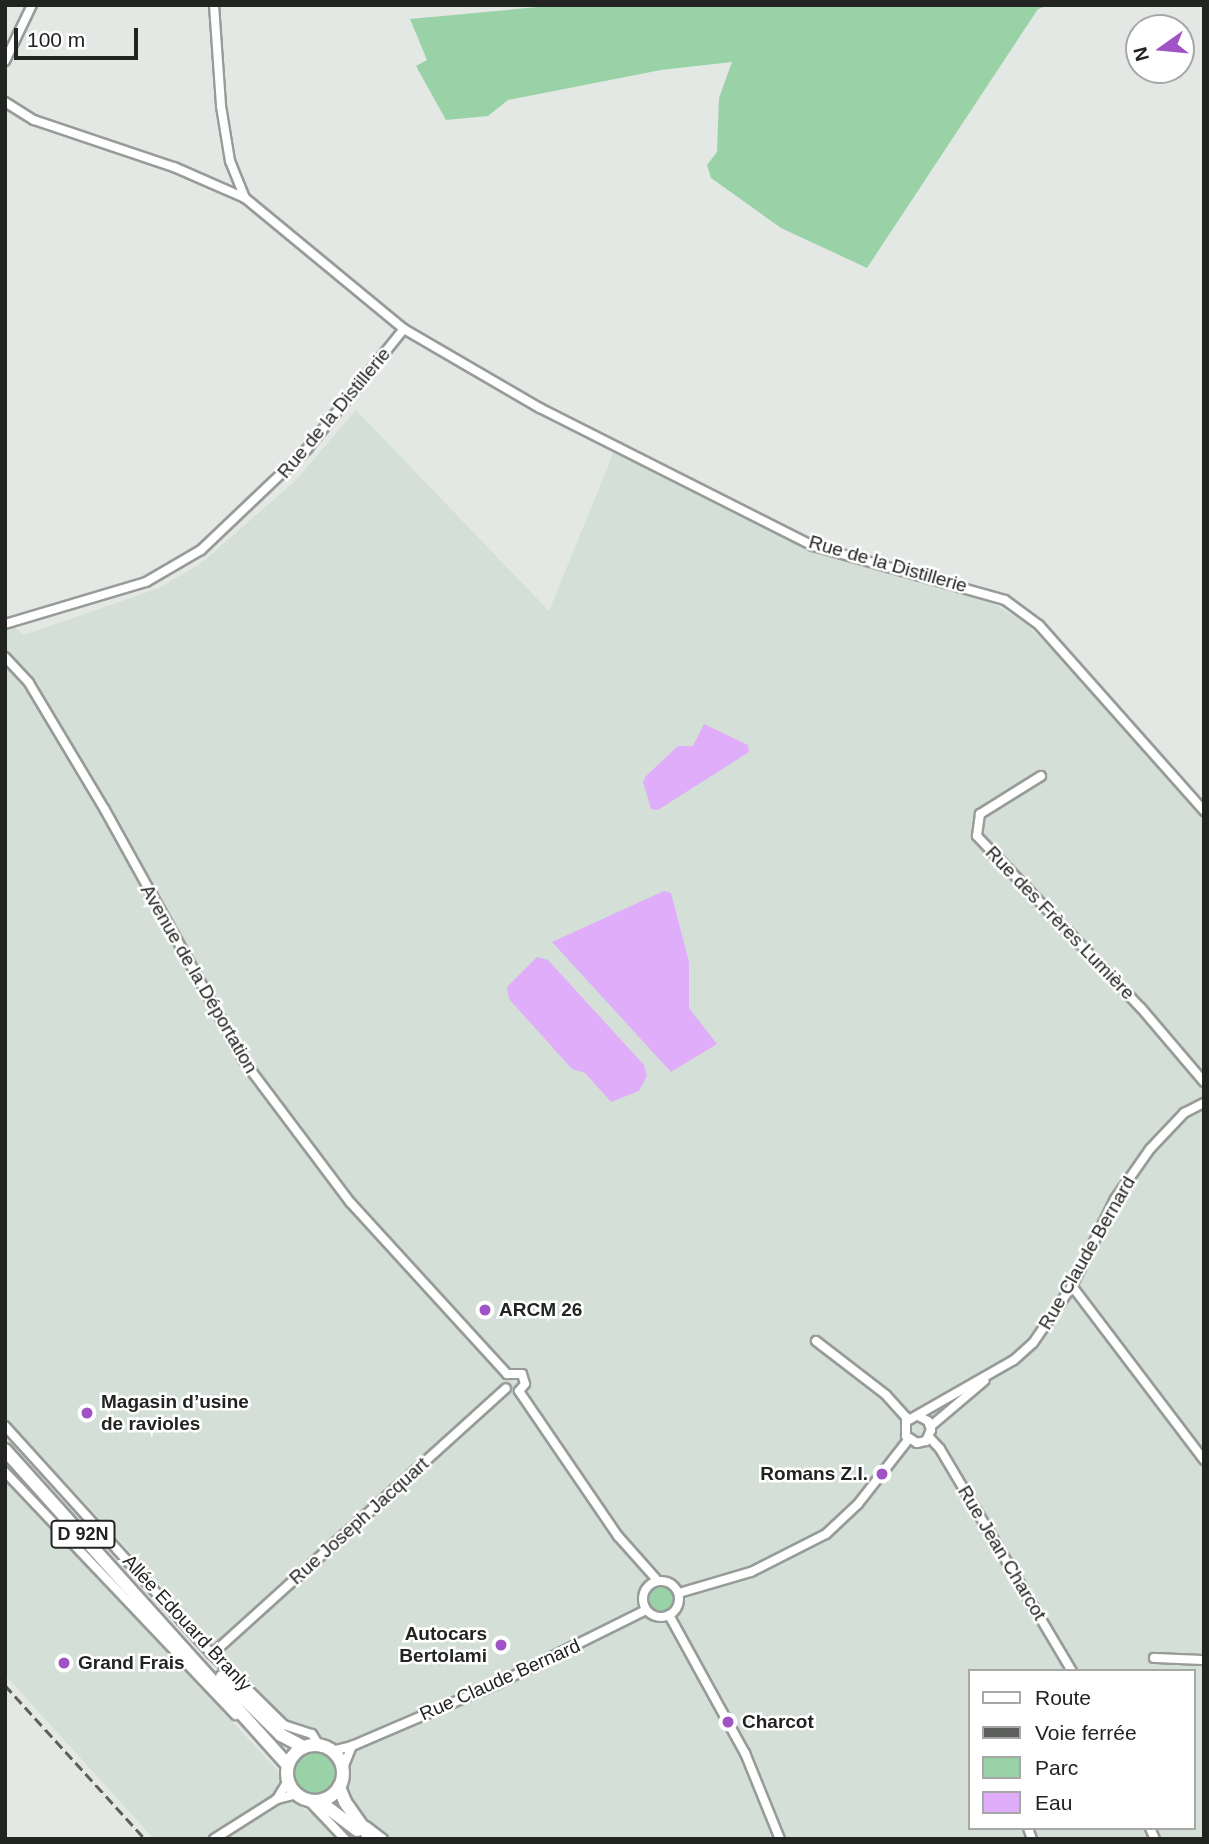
<!DOCTYPE html>
<meta charset="utf-8">
<style>
body{margin:0}
#map{position:relative;width:1209px;height:1844px;overflow:hidden;background:#e3e8e4;font-family:Helvetica,sans-serif}
div>[style]{position:absolute}
.built>*{inset:0;background:#d4e0d7}
.green>*{inset:0;background:#9ad2a8}
.round{border-radius:50%}
.water>*{inset:0;background:#dfadf9}
.roads{filter:drop-shadow(2px 0 #979c98) drop-shadow(-2px 0 #979c98) drop-shadow(0 2px #979c98) drop-shadow(0 -2px #979c98)}
.street>*{height:8px;margin:-4px;padding:0 4px;transform-origin:4px;border-radius:4px;background:#fff}
.street>.ring{margin:-4px;padding:0;box-sizing:content-box;background:none;border:8px solid #fff;border-radius:50%}
.primary>*{height:12px;margin:-6px;padding:0 6px;transform-origin:6px;border-radius:6px;background:#fff}
.primary>.ring{margin:-6px;padding:0;box-sizing:content-box;background:none;border:12px solid #fff;border-radius:50%}
.rail>*{height:2.5px;margin-top:-1.25px;transform-origin:0;background:repeating-linear-gradient(90deg,#5c5f5c 0 10px,transparent 0 15px)}
.dots>*{width:19px;height:19px;translate:-50% -50%;box-sizing:border-box;border:4px solid #fff;border-radius:50%}
span{translate:-50% -50%;white-space:nowrap;text-align:center;line-height:1.15;-webkit-text-stroke:5px #fff;paint-order:stroke}
.shield-label span{padding:2px 5px;background:#fff;border:2px solid;border-radius:5px;-webkit-text-stroke-width:0}
.shield-label{font-size:18px;color:#222422;font-weight:700}
.street-label{font-size:19px;color:#222422}
.poi-label{font-size:19px;color:#222422;font-weight:700}
.left{translate:0 -50%;text-align:left}
.right{translate:-100% -50%;text-align:right}
.frame{position:absolute;inset:0;border:7px solid #222422;pointer-events:none}
.legend{position:absolute;left:968px;top:1669px;width:228px;height:161px;box-sizing:border-box;background:#fff;border:2px solid #a7a7a7;margin:0;padding:9px 12px;list-style:none;font-size:21px;color:#222422}
.legend li{display:flex;align-items:center;gap:14px;height:35px}
.legend b{width:35px;border:2px solid #a7a7a7}
.north{position:absolute;left:1125px;top:14px;width:70px;height:70px;box-sizing:border-box;background:#fff;border:2px solid #a7a7a7;border-radius:50%;rotate:255deg;font-size:19px;font-weight:700;line-height:28px;text-align:center;color:#222422}
.north::after{content:'';display:block;margin:auto;width:24px;height:32px;background:#a053c4;clip-path:polygon(50% 0,100% 100%,50% 72%,0 100%)}
.scale{position:absolute;left:14px;top:28px;width:124px;height:32px;box-sizing:border-box;border:4px solid #222422;border-top:0;padding-left:9px;font-size:21px;line-height:24px;white-space:nowrap;color:#222422;-webkit-text-stroke:5px #fff;paint-order:stroke}
</style>
<div id="map">
<div class="built">
<i style="clip-path:polygon(evenodd,356px 410px,549px 611px,615px 449px,790px 539px,984px 598px,1024px 622px,1069px 666px,1204px 821px,1204px 1839px,391px 1839px,364px 1820px,348px 1797px,347px 1762px,336px 1747px,293px 1727px,5px 1417px,5px 630px,12px 625px,24px 635px,159px 588px,200px 564px,295px 481px,356px 410px,969px 1671px,1193px 1671px,1193px 1828px,969px 1828px,969px 1671px)"></i>
<i style="clip-path:polygon(5px 1477px,281px 1774px,275px 1793px,305px 1809px,341px 1839px,154px 1839px,5px 1675px)"></i>
</div>
<div class="green">
<i style="clip-path:polygon(560px 5px,1051px 5px,1038px 9px,867px 268px,781px 228px,711px 178px,707px 165px,717px 152px,719px 98px,732px 62px,661px 70px,508px 100px,488px 116px,446px 120px,416px 66px,427px 60px,410px 19px)"></i>
<i class="round" style="left:648px;top:1586px;width:26px;height:26px"></i>
<i class="round" style="left:294px;top:1752px;width:42px;height:42px"></i>
</div>
<div class="water">
<i style="clip-path:polygon(704px 724px,748px 745px,749px 752px,658px 810px,651px 809px,643px 782px,646px 776px,678px 746px,693px 746px)"></i>
<i style="clip-path:polygon(664px 891px,671px 893px,689px 962px,689px 1008px,717px 1044px,671px 1072px,552px 942px)"></i>
<i style="clip-path:polygon(537px 957px,548px 960px,644px 1065px,647px 1076px,639px 1091px,611px 1102px,585px 1073px,572px 1069px,509px 999px,507px 987px)"></i>
</div>
<div class="roads">
<div class="street">
<i style="left:214px;top:5px;width:101px;rotate:86deg"></i>
<i style="left:221px;top:106px;width:56px;rotate:80.7deg"></i>
<i style="left:230px;top:161px;width:40px;rotate:68deg"></i>
<i style="left:5px;top:61px;width:62px;rotate:-64.3deg"></i>
<i style="left:5px;top:102px;width:34px;rotate:32deg"></i>
<i style="left:34px;top:120px;width:148px;rotate:18.6deg"></i>
<i style="left:174px;top:167px;width:77px;rotate:23.6deg"></i>
<i style="left:245px;top:198px;width:206px;rotate:39.5deg"></i>
<i style="left:404px;top:329px;width:157px;rotate:30.2deg"></i>
<i style="left:540px;top:408px;width:306px;rotate:26.8deg"></i>
<i style="left:813px;top:546px;width:199px;rotate:15.7deg"></i>
<i style="left:1005px;top:600px;width:42px;rotate:36.3deg"></i>
<i style="left:1039px;top:625px;width:249px;rotate:48.4deg"></i>
<i style="left:5px;top:624px;width:147px;rotate:-16.6deg"></i>
<i style="left:146px;top:582px;width:64px;rotate:-30.2deg"></i>
<i style="left:201px;top:550px;width:146px;rotate:-43.6deg"></i>
<i style="left:307px;top:449px;width:154px;rotate:-51.1deg"></i>
<i style="left:5px;top:657px;width:35px;rotate:47deg"></i>
<i style="left:29px;top:683px;width:148px;rotate:59.1deg"></i>
<i style="left:105px;top:810px;width:287px;rotate:61deg"></i>
<i style="left:244px;top:1061px;width:176px;rotate:53.1deg"></i>
<i style="left:350px;top:1202px;width:233px;rotate:47.6deg"></i>
<i style="left:1041px;top:776px;width:72px;rotate:148.1deg"></i>
<i style="left:980px;top:814px;width:22px;rotate:98deg"></i>
<i style="left:977px;top:836px;width:238px;rotate:46.4deg"></i>
<i style="left:1141px;top:1008px;width:97px;rotate:49.6deg"></i>
<i style="left:1072px;top:1286px;width:218px;rotate:52.8deg"></i>
<i style="left:816px;top:1341px;width:88px;rotate:37.6deg"></i>
<i style="left:886px;top:1395px;width:30px;rotate:48deg"></i>
<i style="left:906px;top:1417px;width:19px;rotate:90deg"></i>
<i style="left:906px;top:1436px;width:13px;rotate:32deg"></i>
<i style="left:917px;top:1443px;width:9px;rotate:-13deg"></i>
<i style="left:926px;top:1441px;width:12px;rotate:-66deg"></i>
<i style="left:931px;top:1430px;width:9px;rotate:-108deg"></i>
<i style="left:928px;top:1421px;width:11px;rotate:-153deg"></i>
<i style="left:507px;top:1374px;width:15px"></i>
<i style="left:522px;top:1374px;width:10px;rotate:73deg"></i>
<i style="left:525px;top:1384px;width:9px;rotate:131deg"></i>
<i style="left:519px;top:1391px;width:176px;rotate:55.7deg"></i>
<i style="left:618px;top:1536px;width:60px;rotate:48.4deg"></i>
<i style="left:907px;top:1421px;width:123px;rotate:-29.7deg"></i>
<i style="left:1014px;top:1360px;width:25px;rotate:-42deg"></i>
<i style="left:1033px;top:1343px;width:69px;rotate:-55.6deg"></i>
<i style="left:1072px;top:1286px;width:97px;rotate:-63.7deg"></i>
<i style="left:1115px;top:1199px;width:61px;rotate:-55deg"></i>
<i style="left:1150px;top:1149px;width:50px;rotate:-46.6deg"></i>
<i style="left:1184px;top:1113px;width:22px;rotate:-27deg"></i>
<i style="left:5px;top:1426px;width:308px;rotate:47.8deg"></i>
<i style="left:212px;top:1654px;width:101px;rotate:44.6deg"></i>
<i style="left:284px;top:1725px;width:29px;rotate:18deg"></i>
<i style="left:312px;top:1734px;width:13px;rotate:58deg"></i>
<i style="left:931px;top:1426px;width:70px;rotate:-40.3deg"></i>
<i style="left:929px;top:1437px;width:16px;rotate:47deg"></i>
<i style="left:940px;top:1449px;width:258px;rotate:59.3deg"></i>
<i style="left:5px;top:1472px;width:335px;rotate:46.5deg"></i>
<i class="ring" style="left:643px;top:1581px;width:28px;height:28px"></i>
<i style="left:679px;top:1593px;width:75px;rotate:-16.3deg"></i>
<i style="left:751px;top:1572px;width:84px;rotate:-26.9deg"></i>
<i style="left:826px;top:1534px;width:44px;rotate:-43.2deg"></i>
<i style="left:858px;top:1504px;width:81px;rotate:-52deg"></i>
<i style="left:669px;top:1615px;width:158px;rotate:61.2deg"></i>
<i style="left:745px;top:1753px;width:93px;rotate:67.9deg"></i>
<i style="left:212px;top:1654px;width:396px;rotate:-42.1deg"></i>
<i style="left:1154px;top:1658px;width:50px;rotate:2.3deg"></i>
<i style="left:332px;top:1751px;width:21px;rotate:-14deg"></i>
<i style="left:352px;top:1746px;width:158px;rotate:-23.2deg"></i>
<i style="left:497px;top:1684px;width:166px;rotate:-26.4deg"></i>
<i style="left:343px;top:1768px;width:24px;rotate:-68deg"></i>
<i style="left:277px;top:1799px;width:21px;rotate:-14deg"></i>
<i style="left:308px;top:1800px;width:54px;rotate:46.5deg"></i>
<i style="left:366px;top:1826px;width:21px;rotate:37deg"></i>
<i style="left:1028px;top:1828px;width:12px;rotate:70deg"></i>
<i style="left:1150px;top:1828px;width:12px;rotate:66deg"></i>
<i style="left:214px;top:1839px;width:75px;rotate:-32.4deg"></i>
<i style="left:277px;top:1799px;width:21px;rotate:-59deg"></i>
</div>
<div class="primary">
<i style="left:5px;top:1450px;width:423px;rotate:48.1deg"></i>
<i style="left:222px;top:1677px;width:83px;rotate:44.5deg"></i>
<i style="left:281px;top:1735px;width:26px;rotate:28deg"></i>
<i class="ring" style="left:287px;top:1745px;width:44px;height:44px"></i>
<i style="left:339px;top:1787px;width:16px;rotate:68deg"></i>
<i style="left:345px;top:1802px;width:45px;rotate:54.9deg"></i>
<i style="left:319px;top:1801px;width:48px;rotate:37.3deg"></i>
</div>
</div>
<div class="rail">
<i style="left:5px;top:1685px;width:208px;rotate:47.7deg"></i>
</div>
<div class="dots">
<i style="left:485px;top:1310px;background:#a053c4"></i>
<i style="left:87px;top:1413px;background:#a053c4"></i>
<i style="left:882px;top:1474px;background:#a053c4"></i>
<i style="left:501px;top:1645px;background:#a053c4"></i>
<i style="left:64px;top:1663px;background:#a053c4"></i>
<i style="left:728px;top:1722px;background:#a053c4"></i>
</div>
<div class="shield-label">
<span style="left:83px;top:1534px">D 92N</span>
</div>
<div class="street-label">
<span style="left:334px;top:413px;rotate:-50deg">Rue de la Distillerie</span>
<span style="left:888px;top:564px;rotate:16deg">Rue de la Distillerie</span>
<span style="left:1060px;top:923px;rotate:46deg">Rue des Frères Lumière</span>
<span style="left:199px;top:979px;rotate:60deg">Avenue de la Déportation</span>
<span style="left:1087px;top:1253px;rotate:-60deg">Rue Claude Bernard</span>
<span style="left:359px;top:1521px;rotate:-42deg">Rue Joseph Jacquart</span>
<span style="left:1002px;top:1553px;rotate:59deg">Rue Jean Charcot</span>
<span style="left:187px;top:1623px;rotate:47deg">Allée Edouard Branly</span>
<span style="left:500px;top:1680px;rotate:-24deg">Rue Claude Bernard</span>
</div>
<div class="poi-label">
<span class="left" style="left:499px;top:1310px">ARCM 26</span>
<span class="left" style="left:101px;top:1413px">Magasin d’usine<br>de ravioles</span>
<span class="right" style="left:868px;top:1474px">Romans Z.I.</span>
<span class="right" style="left:487px;top:1645px">Autocars<br>Bertolami</span>
<span class="left" style="left:78px;top:1663px">Grand Frais</span>
<span class="left" style="left:742px;top:1722px">Charcot</span>
</div>
<div class="frame"></div>
<ul class="legend">
<li><b style="height:9px;background:#fff"></b>Route</li>
<li><b style="height:9px;background:#5c5f5c"></b>Voie ferrée</li>
<li><b style="height:19px;background:#9ad2a8"></b>Parc</li>
<li><b style="height:19px;background:#dfadf9"></b>Eau</li>
</ul>
<div class="north">N</div>
<div class="scale">100 m</div>
</div>
